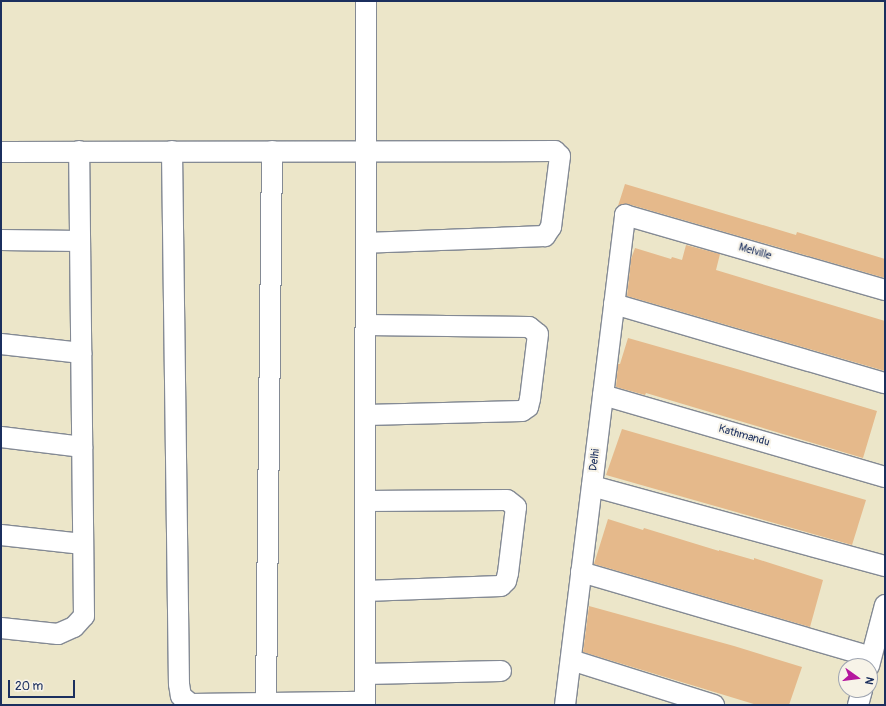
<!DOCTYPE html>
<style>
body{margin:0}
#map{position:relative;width:886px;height:706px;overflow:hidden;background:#ece6c9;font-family:Pangolin,sans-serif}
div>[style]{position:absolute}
.building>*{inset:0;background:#e5b98b}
.roads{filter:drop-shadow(1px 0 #848a94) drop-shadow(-1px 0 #848a94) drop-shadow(0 1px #848a94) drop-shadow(0 -1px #848a94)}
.minor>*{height:20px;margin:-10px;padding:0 10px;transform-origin:10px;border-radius:10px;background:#fff}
span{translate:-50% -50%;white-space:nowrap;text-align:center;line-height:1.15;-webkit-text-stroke:4px #f7f3e8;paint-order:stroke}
.street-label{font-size:11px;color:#1b2f5e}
.frame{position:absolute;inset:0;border:2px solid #1b2f5e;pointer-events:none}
.north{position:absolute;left:838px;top:658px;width:40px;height:40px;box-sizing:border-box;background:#f7f3e8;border:1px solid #9fa5b1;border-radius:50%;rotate:104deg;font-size:11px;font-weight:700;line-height:16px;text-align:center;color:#1b2f5e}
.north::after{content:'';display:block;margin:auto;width:14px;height:18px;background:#b5179e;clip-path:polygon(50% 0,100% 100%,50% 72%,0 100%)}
.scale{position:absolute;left:8px;top:680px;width:67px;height:18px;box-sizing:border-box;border:2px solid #1b2f5e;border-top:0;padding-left:5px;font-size:12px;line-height:14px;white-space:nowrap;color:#1b2f5e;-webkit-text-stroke:3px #f7f3e8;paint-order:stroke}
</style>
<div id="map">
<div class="building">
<i style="clip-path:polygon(625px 184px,796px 235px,797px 232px,885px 259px,885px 278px,628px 204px,618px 206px)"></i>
<i style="clip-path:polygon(686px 245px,720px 254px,716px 270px,885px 321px,885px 371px,627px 296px,631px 259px,635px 248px,671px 259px,672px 257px,682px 260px)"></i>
<i style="clip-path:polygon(628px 338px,737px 369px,877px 411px,863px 458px,646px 393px,645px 395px,616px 387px,618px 364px,620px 364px)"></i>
<i style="clip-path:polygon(622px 429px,866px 500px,852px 545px,606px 475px)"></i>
<i style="clip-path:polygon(608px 519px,643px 530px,644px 528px,719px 551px,719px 550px,754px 560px,754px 558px,823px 580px,810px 627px,594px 564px)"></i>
<i style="clip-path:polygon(589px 606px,734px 646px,802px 667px,789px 705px,757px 705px,583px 652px)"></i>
</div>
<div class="roads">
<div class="minor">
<i style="left:172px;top:151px;width:533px;rotate:89.25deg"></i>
<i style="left:179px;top:684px;width:12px;rotate:81deg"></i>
<i style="left:181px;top:696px;width:13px;rotate:39deg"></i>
<i style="left:191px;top:704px;width:174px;rotate:-0.7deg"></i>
<i style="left:1px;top:152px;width:554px;rotate:-0.1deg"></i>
<i style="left:555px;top:151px;width:7px;rotate:45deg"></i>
<i style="left:560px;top:156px;width:72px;rotate:97.2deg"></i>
<i style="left:551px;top:227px;width:11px;rotate:124deg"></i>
<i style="left:545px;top:236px;width:179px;rotate:177.8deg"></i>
<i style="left:1px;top:240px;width:79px;rotate:0.7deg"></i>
<i style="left:614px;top:304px;width:282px;rotate:16.3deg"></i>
<i style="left:366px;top:325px;width:163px;rotate:0.7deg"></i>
<i style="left:529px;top:327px;width:11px;rotate:38deg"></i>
<i style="left:538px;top:334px;width:65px;rotate:97deg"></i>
<i style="left:530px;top:399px;width:8px;rotate:104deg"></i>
<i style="left:528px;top:407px;width:7px;rotate:146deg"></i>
<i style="left:522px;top:411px;width:156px;rotate:178.5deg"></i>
<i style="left:1px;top:344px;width:81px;rotate:6.4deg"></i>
<i style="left:603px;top:395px;width:294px;rotate:16.2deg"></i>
<i style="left:1px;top:437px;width:82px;rotate:7deg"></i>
<i style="left:592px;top:486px;width:304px;rotate:15.3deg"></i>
<i style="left:1px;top:535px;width:82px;rotate:6.3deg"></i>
<i style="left:581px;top:572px;width:302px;rotate:16.3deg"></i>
<i style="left:365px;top:591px;width:136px;rotate:-2.1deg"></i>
<i style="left:501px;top:586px;width:7px;rotate:-45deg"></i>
<i style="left:506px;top:581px;width:8px;rotate:-76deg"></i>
<i style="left:508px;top:573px;width:66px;rotate:-83.1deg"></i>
<i style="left:516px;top:507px;width:11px;rotate:-142deg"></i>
<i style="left:507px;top:500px;width:142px;rotate:179.6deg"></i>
<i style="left:1px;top:628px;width:57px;rotate:6deg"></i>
<i style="left:58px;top:634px;width:17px;rotate:-24deg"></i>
<i style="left:74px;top:627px;width:15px;rotate:-48deg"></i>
<i style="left:84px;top:616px;width:465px;rotate:-90.6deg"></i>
<i style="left:571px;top:660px;width:150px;rotate:17.5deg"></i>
<i style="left:869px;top:666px;width:63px;rotate:-75.3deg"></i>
<i style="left:365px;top:674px;width:136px;rotate:-1.3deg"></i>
<i style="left:266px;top:703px;width:552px;rotate:-89.38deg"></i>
<i style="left:365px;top:705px;width:704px;rotate:-89.92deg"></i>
<i style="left:565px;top:705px;width:494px;rotate:-83deg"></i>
<i style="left:625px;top:215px;width:271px;rotate:16.1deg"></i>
<i style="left:858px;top:705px;width:16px;rotate:-75deg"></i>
</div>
</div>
<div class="street-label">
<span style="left:755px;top:252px;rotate:16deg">Melville</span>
<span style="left:744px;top:436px;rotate:16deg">Kathmandu</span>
<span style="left:595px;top:460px;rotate:-83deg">Delhi</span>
</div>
<div class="frame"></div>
<div class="north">N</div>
<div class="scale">20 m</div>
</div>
